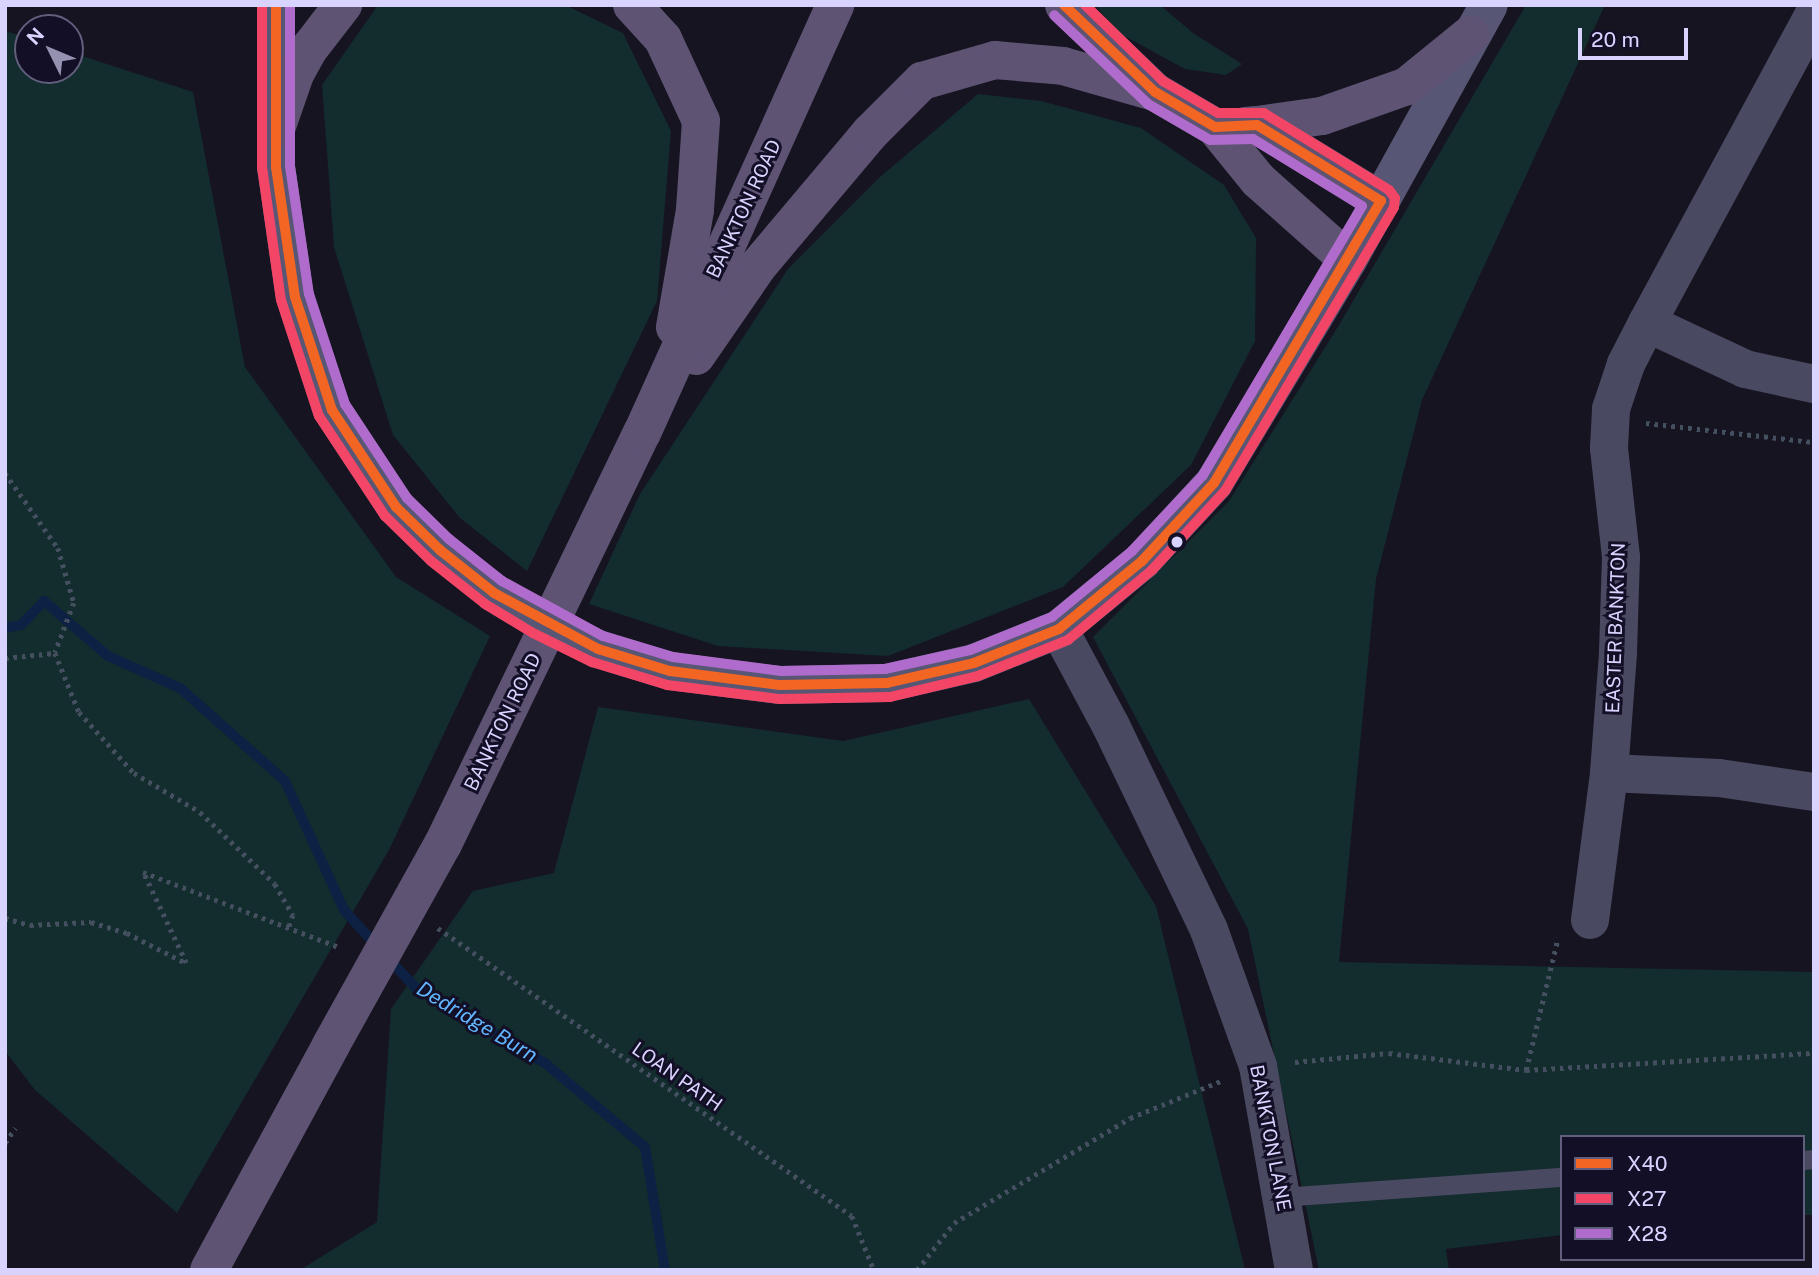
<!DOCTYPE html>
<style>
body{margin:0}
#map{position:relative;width:1819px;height:1275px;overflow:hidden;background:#161421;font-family:"Public Sans",sans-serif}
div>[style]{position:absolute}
.green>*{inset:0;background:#132c2d}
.stream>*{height:10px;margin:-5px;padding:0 5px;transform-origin:5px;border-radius:5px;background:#0d2144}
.path>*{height:4.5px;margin-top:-2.25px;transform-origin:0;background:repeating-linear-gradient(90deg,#44505f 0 3.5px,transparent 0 8.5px)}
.lane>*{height:19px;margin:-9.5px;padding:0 9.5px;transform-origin:9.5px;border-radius:9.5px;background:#4a4962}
.street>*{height:38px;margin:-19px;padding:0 19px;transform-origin:19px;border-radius:19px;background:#4a4962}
.secondary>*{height:38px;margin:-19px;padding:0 19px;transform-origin:19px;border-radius:19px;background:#575674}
.primary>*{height:38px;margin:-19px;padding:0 19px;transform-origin:19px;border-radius:19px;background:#5e5373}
.secondary-bridge>*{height:38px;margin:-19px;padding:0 19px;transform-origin:19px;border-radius:19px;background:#575674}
.primary-bridge>*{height:38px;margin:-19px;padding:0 19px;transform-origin:19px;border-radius:19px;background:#5e5373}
.bus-1>*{height:10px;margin:-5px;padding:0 5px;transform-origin:5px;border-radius:5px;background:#f26522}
.bus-2>*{height:10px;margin:-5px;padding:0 5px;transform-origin:5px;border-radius:5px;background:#f34667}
.bus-3>*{height:10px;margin:-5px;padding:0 5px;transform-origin:5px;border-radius:5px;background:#b06ccc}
.dots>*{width:19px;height:19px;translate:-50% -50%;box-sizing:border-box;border:4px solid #130f26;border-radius:50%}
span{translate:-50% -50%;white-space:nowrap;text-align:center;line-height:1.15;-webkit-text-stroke:6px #130f26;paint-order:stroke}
.street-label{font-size:19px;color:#d9d4ff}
.water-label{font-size:21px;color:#62b6ff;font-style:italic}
.frame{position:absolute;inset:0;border:7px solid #d9d4ff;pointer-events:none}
.legend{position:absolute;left:1560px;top:1135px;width:245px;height:126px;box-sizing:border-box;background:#130f26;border:2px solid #625e7d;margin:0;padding:9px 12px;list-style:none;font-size:21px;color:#d9d4ff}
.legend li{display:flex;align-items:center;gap:14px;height:35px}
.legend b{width:35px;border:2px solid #625e7d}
.north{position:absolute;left:14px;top:14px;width:70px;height:70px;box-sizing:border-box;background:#130f26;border:2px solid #625e7d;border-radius:50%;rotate:313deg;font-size:19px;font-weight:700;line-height:28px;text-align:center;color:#d9d4ff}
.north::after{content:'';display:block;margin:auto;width:24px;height:32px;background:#9591b1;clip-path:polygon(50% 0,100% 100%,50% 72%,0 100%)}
.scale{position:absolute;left:1578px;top:28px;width:110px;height:32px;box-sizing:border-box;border:4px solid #d9d4ff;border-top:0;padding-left:9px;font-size:21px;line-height:24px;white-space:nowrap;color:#d9d4ff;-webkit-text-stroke:5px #130f26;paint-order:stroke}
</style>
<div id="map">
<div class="green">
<i style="clip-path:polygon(378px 5px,565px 5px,623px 33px,671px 131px,657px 301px,527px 571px,460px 518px,393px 435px,334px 247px,322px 85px)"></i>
<i style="clip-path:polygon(1095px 5px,1160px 5px,1193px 33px,1242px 64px,1226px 75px,1185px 69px,1119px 33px)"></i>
<i style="clip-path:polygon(1526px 5px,1605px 5px,1422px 400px,1376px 579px,1339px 962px,1814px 972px,1814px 1215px,1803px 1215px,1803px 1137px,1562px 1137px,1562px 1235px,1446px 1249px,1449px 1270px,1319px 1270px,1248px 929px,1093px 637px,1229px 501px,1339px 325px)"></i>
<i style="clip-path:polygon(5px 31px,28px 38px,28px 70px,70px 70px,70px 52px,193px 92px,245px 367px,396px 577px,490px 636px,389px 850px,177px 1213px,35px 1090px,5px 1051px)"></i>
<i style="clip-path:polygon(978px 94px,1041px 101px,1141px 128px,1224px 185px,1256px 238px,1255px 341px,1191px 465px,1063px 587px,888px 656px,718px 646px,589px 604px,640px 494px,788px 269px,880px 177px)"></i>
<i style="clip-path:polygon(1029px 699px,1156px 906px,1245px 1270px,300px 1270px,377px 1222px,391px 1009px,473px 891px,554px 873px,598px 707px,843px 741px)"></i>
</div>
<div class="stream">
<i style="left:5px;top:628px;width:16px;rotate:-11deg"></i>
<i style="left:21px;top:625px;width:33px;rotate:-46deg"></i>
<i style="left:44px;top:601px;width:84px;rotate:40.7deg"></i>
<i style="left:108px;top:656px;width:79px;rotate:24deg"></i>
<i style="left:180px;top:688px;width:140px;rotate:41.5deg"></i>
<i style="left:285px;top:781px;width:142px;rotate:65.4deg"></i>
<i style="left:344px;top:910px;width:49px;rotate:47.5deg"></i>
<i style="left:388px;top:958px;width:40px;rotate:47deg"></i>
<i style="left:415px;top:987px;width:152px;rotate:30.4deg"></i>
<i style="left:546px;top:1064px;width:129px;rotate:40deg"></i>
<i style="left:645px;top:1147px;width:125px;rotate:80.8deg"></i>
</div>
<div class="path">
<i style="left:1646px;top:423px;width:169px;rotate:6.5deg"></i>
<i style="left:5px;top:473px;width:92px;rotate:54.8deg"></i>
<i style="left:58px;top:548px;width:57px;rotate:73.8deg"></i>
<i style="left:74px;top:603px;width:53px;rotate:110.8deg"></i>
<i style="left:5px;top:658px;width:50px;rotate:-5.7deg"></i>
<i style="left:55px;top:653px;width:64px;rotate:67.9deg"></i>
<i style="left:79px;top:712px;width:82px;rotate:48deg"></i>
<i style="left:134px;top:773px;width:77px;rotate:30.6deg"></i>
<i style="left:200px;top:812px;width:104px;rotate:43.8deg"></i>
<i style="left:275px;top:884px;width:36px;rotate:60deg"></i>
<i style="left:293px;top:915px;width:13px;rotate:108deg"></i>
<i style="left:5px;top:918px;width:26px;rotate:16deg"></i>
<i style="left:30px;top:925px;width:61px;rotate:-2.8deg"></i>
<i style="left:91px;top:922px;width:38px;rotate:17deg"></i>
<i style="left:127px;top:933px;width:66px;rotate:27deg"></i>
<i style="left:186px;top:963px;width:101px;rotate:-115.3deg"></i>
<i style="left:143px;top:872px;width:212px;rotate:21deg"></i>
<i style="left:438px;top:928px;width:504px;rotate:34.82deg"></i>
<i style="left:852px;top:1216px;width:58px;rotate:67.8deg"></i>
<i style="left:1295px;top:1062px;width:94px;rotate:-5.5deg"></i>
<i style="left:1389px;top:1053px;width:138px;rotate:7.1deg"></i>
<i style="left:1526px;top:1070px;width:289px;rotate:-3.4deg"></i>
<i style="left:1526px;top:1070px;width:136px;rotate:-76.4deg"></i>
<i style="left:5px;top:1143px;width:18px;rotate:-56deg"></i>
<i style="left:917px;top:1270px;width:60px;rotate:-51.8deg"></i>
<i style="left:954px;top:1223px;width:205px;rotate:-30.8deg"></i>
<i style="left:1130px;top:1118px;width:100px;rotate:-22.2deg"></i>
</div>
<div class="lane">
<i style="left:1803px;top:1160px;width:11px;rotate:-5deg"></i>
<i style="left:1281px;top:1197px;width:282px;rotate:-4.1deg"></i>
</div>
<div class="street">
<i style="left:1647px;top:323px;width:108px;rotate:25.1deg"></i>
<i style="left:1745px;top:369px;width:71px;rotate:12.3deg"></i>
<i style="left:1059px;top:629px;width:110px;rotate:61.8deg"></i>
<i style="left:1111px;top:726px;width:226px;rotate:64.3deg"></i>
<i style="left:1209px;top:930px;width:145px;rotate:70.2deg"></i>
<i style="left:1258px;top:1066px;width:207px;rotate:80deg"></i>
<i style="left:1609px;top:773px;width:110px;rotate:2.6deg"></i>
<i style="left:1719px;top:778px;width:96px;rotate:8.4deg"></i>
<i style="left:1590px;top:920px;width:148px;rotate:-82.6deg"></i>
<i style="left:1609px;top:773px;width:121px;rotate:-85.7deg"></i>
<i style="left:1618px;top:652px;width:95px;rotate:-88.2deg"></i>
<i style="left:1621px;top:557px;width:110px;rotate:-96.3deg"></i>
<i style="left:1609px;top:448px;width:39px;rotate:-87deg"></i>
<i style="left:1611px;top:409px;width:47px;rotate:-71.6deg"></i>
<i style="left:1626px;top:364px;width:46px;rotate:-62.9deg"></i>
<i style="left:1647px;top:323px;width:351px;rotate:-61.6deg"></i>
</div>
<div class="secondary">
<i style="left:276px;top:5px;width:162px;rotate:90deg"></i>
<i style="left:276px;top:167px;width:131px;rotate:81.7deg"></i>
<i style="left:295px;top:297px;width:119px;rotate:71.9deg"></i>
<i style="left:332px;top:410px;width:116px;rotate:56.6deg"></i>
<i style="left:396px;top:507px;width:62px;rotate:44.3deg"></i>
<i style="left:670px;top:671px;width:111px;rotate:7.3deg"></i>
<i style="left:780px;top:685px;width:107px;rotate:-1.1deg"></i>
<i style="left:887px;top:683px;width:89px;rotate:-12.9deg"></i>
<i style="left:974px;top:663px;width:92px;rotate:-21.8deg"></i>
<i style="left:1059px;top:629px;width:107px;rotate:-39.3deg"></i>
<i style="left:1142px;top:561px;width:106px;rotate:-47.3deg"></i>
<i style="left:1214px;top:483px;width:260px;rotate:-59deg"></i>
<i style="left:1348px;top:260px;width:291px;rotate:-61.1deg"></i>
</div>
<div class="primary">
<i style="left:632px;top:5px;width:46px;rotate:47.6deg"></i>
<i style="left:663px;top:39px;width:90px;rotate:65.1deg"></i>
<i style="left:701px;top:121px;width:89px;rotate:93.9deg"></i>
<i style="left:695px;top:210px;width:119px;rotate:99.7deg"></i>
<i style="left:1064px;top:5px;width:126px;rotate:43.7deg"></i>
<i style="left:1155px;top:92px;width:69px;rotate:30.3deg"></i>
<i style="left:1215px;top:127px;width:68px;rotate:50.9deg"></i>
<i style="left:1258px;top:180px;width:120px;rotate:41.6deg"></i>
<i style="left:1257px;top:125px;width:66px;rotate:-7.9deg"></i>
<i style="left:1322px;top:116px;width:90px;rotate:-19.4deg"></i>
<i style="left:1407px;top:86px;width:82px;rotate:-39.1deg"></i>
<i style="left:1245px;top:126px;width:12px;rotate:-5deg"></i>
<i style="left:1257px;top:125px;width:145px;rotate:31.5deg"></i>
<i style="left:276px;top:129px;width:58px;rotate:-70.9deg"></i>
<i style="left:295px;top:74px;width:29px;rotate:-61deg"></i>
<i style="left:309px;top:49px;width:56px;rotate:-52.3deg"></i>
<i style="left:696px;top:356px;width:109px;rotate:-55.4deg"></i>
<i style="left:758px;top:266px;width:174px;rotate:-49.9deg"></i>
<i style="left:870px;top:133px;width:74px;rotate:-45deg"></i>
<i style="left:922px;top:81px;width:76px;rotate:-16deg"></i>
<i style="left:995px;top:60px;width:68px;rotate:5deg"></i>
<i style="left:1063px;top:66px;width:96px;rotate:15.8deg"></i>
<i style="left:443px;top:844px;width:457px;rotate:-64.2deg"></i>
<i style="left:642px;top:433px;width:470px;rotate:-65.7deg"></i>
<i style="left:209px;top:1270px;width:256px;rotate:-61.5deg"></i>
</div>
<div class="secondary-bridge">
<i style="left:440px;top:550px;width:69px;rotate:38.5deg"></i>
<i style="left:494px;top:593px;width:52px;rotate:31deg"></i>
<i style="left:539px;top:620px;width:66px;rotate:26.2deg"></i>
<i style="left:598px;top:649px;width:75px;rotate:17deg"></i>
</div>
<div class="primary-bridge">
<i style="left:331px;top:1045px;width:230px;rotate:-60.9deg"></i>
</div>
<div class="bus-1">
<i style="left:276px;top:5px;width:162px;rotate:90deg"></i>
<i style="left:276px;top:167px;width:131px;rotate:81.7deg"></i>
<i style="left:295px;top:297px;width:119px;rotate:71.9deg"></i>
<i style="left:332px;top:410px;width:116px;rotate:56.6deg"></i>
<i style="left:396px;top:507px;width:62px;rotate:44.3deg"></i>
<i style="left:440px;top:550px;width:69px;rotate:38.5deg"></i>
<i style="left:494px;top:593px;width:118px;rotate:28.3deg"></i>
<i style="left:598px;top:649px;width:75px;rotate:17deg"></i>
<i style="left:670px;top:671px;width:111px;rotate:7.3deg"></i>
<i style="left:780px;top:685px;width:107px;rotate:-1.1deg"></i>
<i style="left:887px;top:683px;width:89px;rotate:-12.9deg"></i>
<i style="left:974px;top:663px;width:92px;rotate:-21.8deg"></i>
<i style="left:1059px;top:629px;width:107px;rotate:-39.3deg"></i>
<i style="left:1142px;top:561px;width:106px;rotate:-47.3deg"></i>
<i style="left:1214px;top:483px;width:328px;rotate:-59.4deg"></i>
<i style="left:1381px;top:201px;width:145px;rotate:-148.5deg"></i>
<i style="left:1257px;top:125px;width:42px;rotate:177.3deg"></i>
<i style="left:1215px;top:127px;width:69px;rotate:-149.7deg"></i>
<i style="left:1155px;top:92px;width:126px;rotate:-136.3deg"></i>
</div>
<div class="bus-2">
<i style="left:262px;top:5px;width:162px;rotate:90deg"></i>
<i style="left:262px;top:167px;width:134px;rotate:81.9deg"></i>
<i style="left:281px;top:300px;width:122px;rotate:71.9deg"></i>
<i style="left:319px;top:416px;width:120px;rotate:56.6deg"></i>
<i style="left:385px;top:516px;width:64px;rotate:44.4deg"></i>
<i style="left:431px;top:561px;width:69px;rotate:38.5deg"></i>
<i style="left:485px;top:604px;width:56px;rotate:31.1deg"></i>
<i style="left:533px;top:633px;width:66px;rotate:26.2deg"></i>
<i style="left:592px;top:662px;width:78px;rotate:17deg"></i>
<i style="left:667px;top:685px;width:114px;rotate:7.1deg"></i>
<i style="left:780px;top:699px;width:110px;rotate:-1deg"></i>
<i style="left:890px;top:697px;width:90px;rotate:-13.4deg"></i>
<i style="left:978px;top:676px;width:97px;rotate:-21.8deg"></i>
<i style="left:1068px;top:640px;width:109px;rotate:-39.8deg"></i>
<i style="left:1152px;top:570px;width:108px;rotate:-47.3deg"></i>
<i style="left:1225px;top:491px;width:330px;rotate:-59.2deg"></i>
<i style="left:1394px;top:207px;width:9px;rotate:-84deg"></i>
<i style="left:1395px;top:198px;width:10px;rotate:-127deg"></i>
<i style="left:1389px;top:190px;width:147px;rotate:-148.4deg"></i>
<i style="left:1264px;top:113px;width:46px;rotate:180deg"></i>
<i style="left:1218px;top:113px;width:64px;rotate:-149.8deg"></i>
<i style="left:1163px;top:81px;width:109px;rotate:-135.7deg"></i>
</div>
<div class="bus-3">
<i style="left:290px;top:5px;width:161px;rotate:90deg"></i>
<i style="left:290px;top:166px;width:129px;rotate:81.6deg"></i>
<i style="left:309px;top:294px;width:116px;rotate:71.9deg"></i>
<i style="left:345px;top:404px;width:113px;rotate:56.6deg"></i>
<i style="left:407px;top:498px;width:59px;rotate:44.3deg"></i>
<i style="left:449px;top:539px;width:68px;rotate:38.4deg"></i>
<i style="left:502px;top:581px;width:115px;rotate:28.6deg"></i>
<i style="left:603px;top:636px;width:73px;rotate:16.7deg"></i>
<i style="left:673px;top:657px;width:109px;rotate:7.4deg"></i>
<i style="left:781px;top:671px;width:104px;rotate:-1.1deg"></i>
<i style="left:885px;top:669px;width:87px;rotate:-12.6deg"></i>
<i style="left:970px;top:650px;width:88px;rotate:-21.9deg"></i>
<i style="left:1052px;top:617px;width:104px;rotate:-39.5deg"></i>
<i style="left:1132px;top:551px;width:104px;rotate:-46.9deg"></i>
<i style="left:1203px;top:475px;width:312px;rotate:-59.4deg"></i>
<i style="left:1362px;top:206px;width:128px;rotate:-148.4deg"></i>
<i style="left:1253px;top:139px;width:43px;rotate:178.7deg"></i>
<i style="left:1210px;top:140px;width:72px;rotate:-149.9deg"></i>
<i style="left:1148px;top:104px;width:129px;rotate:-136.6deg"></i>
</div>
<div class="dots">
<i style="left:1177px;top:542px;background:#d9d4ff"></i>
</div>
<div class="street-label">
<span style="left:744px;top:209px;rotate:-65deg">BANKTON ROAD</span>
<span style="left:1616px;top:628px;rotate:-88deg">EASTER BANKTON</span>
<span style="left:503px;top:722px;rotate:-64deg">BANKTON ROAD</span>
<span style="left:677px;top:1077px;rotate:35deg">LOAN PATH</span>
<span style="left:1270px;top:1138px;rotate:79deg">BANKTON LANE</span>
</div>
<div class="water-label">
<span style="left:477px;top:1022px;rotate:31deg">Dedridge Burn</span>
</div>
<div class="frame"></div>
<ul class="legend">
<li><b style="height:9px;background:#f26522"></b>X40</li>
<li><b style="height:9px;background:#f34667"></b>X27</li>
<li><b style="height:9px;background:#b06ccc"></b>X28</li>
</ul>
<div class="north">N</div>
<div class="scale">20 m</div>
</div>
